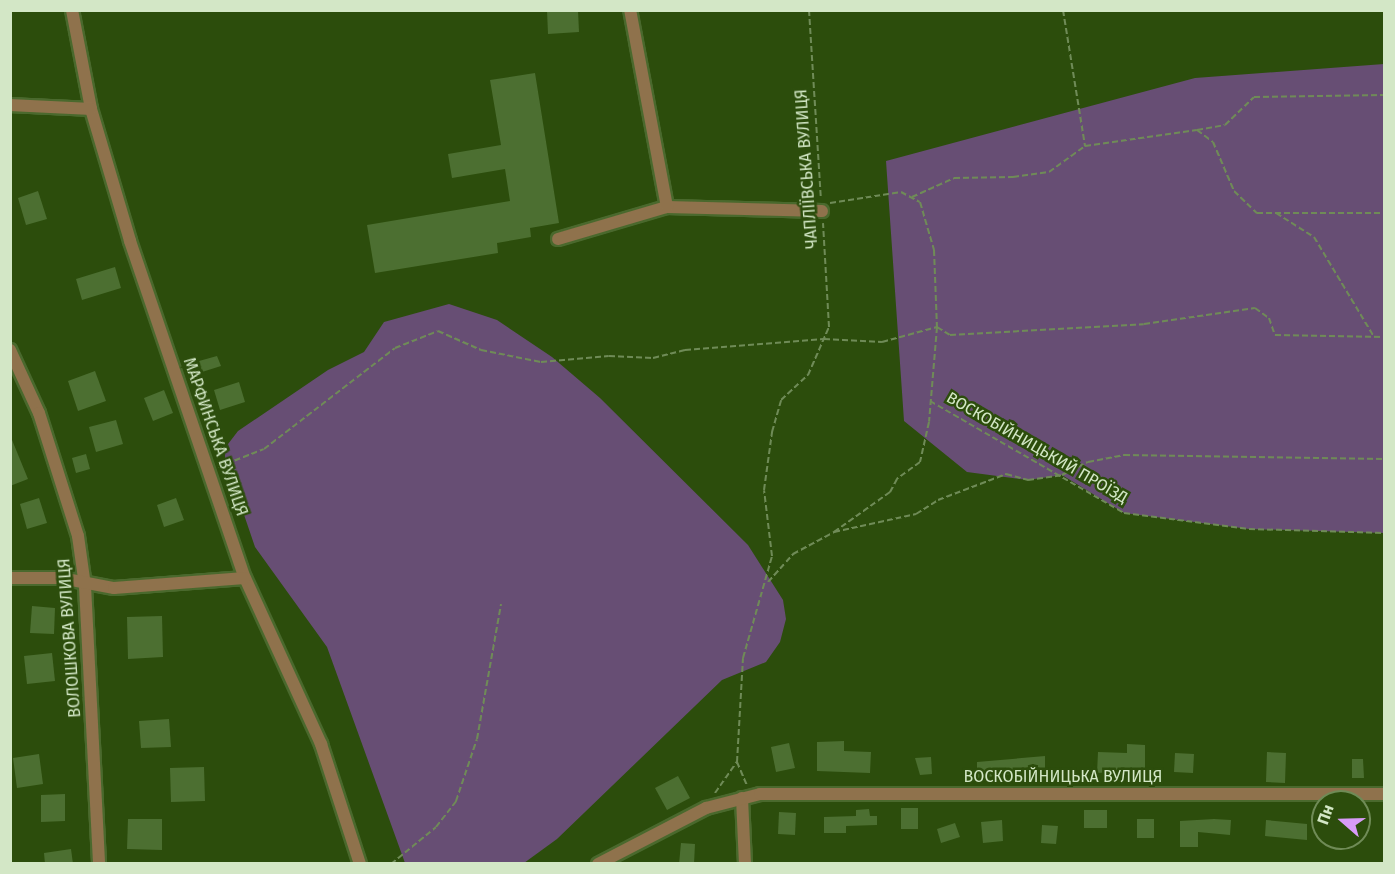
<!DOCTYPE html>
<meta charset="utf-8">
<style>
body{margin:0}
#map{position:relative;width:1395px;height:874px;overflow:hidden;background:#2c4d0c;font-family:"Fira Sans",sans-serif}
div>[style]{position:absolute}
.green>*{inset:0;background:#674e74}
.building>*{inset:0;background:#4c6f31}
.path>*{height:2px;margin-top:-1px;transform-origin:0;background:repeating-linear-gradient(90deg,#6f8b57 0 6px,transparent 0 9px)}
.roads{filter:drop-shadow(2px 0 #4a692d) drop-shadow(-2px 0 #4a692d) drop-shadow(0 2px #4a692d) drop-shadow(0 -2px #4a692d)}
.street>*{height:12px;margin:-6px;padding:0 6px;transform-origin:6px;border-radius:6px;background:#8f724c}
span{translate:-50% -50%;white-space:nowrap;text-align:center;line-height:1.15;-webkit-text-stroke:5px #2c4d0c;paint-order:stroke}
.street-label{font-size:16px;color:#d3e7c6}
.frame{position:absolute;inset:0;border:12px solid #d3e7c6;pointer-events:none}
.north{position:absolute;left:1311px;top:790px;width:60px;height:60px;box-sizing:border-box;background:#2c4d0c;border:2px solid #6f8b56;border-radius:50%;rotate:290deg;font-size:16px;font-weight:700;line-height:24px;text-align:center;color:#d3e7c6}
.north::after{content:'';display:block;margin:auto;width:21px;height:27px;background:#d89bf8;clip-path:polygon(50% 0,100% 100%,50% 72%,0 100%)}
</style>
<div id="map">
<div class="green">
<i style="clip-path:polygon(1384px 64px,1384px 533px,1249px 529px,1124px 513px,1062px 475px,1028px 480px,967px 472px,904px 421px,886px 161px,1195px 78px)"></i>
<i style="clip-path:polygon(449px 304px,497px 320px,552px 357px,600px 398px,748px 545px,783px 600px,786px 619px,780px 642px,766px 662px,722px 680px,557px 839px,524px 863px,405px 863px,327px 647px,255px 547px,225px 459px,225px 448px,238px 431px,328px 370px,364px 352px,384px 322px)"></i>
</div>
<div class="building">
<i style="clip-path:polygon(547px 10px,578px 10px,579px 32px,548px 34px)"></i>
<i style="clip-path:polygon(535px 73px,559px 223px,530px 228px,531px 237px,497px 243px,498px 253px,375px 273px,367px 225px,510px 201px,505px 169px,452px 178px,448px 154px,501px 145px,490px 80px)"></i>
<i style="clip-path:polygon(38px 191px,47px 219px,26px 225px,18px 198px)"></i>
<i style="clip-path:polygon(115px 267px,121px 288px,82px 300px,76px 279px)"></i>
<i style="clip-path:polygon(217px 356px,221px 366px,202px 372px,199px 361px)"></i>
<i style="clip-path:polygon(95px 371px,106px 401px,78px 411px,68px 381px)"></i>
<i style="clip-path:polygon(239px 382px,245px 402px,220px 410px,214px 390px)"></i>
<i style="clip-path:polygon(164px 390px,173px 413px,153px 421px,144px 398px)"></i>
<i style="clip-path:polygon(116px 420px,123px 444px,96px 452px,89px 427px)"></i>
<i style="clip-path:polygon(10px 435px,28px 479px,10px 486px)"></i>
<i style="clip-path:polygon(86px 454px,90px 469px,76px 473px,72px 458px)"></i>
<i style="clip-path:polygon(39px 498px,47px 523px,27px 529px,20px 504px)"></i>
<i style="clip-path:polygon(176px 498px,184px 520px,164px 527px,157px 505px)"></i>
<i style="clip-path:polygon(32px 606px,55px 608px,54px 634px,30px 633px)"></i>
<i style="clip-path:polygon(162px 616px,163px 657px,128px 659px,127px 617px)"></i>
<i style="clip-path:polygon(52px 653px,55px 681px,27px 684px,24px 656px)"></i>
<i style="clip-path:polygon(169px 719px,171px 747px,141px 748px,139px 721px)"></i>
<i style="clip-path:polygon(844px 741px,844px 751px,871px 752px,870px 773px,817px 771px,817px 742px)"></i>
<i style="clip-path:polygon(789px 743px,795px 768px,776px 772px,771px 747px)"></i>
<i style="clip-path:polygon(1127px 744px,1145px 745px,1145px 770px,1097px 773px,1098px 752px,1127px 753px)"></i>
<i style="clip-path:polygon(1267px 752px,1286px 753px,1285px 783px,1266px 782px)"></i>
<i style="clip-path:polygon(1175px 753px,1194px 754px,1193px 773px,1174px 772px)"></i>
<i style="clip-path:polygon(39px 754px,43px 784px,17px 788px,13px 758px)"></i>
<i style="clip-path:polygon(1045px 756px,1045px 771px,977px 778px,977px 762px)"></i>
<i style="clip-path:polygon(931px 757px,932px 774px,920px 775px,915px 758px)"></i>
<i style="clip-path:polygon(1352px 759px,1363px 759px,1364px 778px,1352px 778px)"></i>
<i style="clip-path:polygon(204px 767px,205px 801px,171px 802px,170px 768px)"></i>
<i style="clip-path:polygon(678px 776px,690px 798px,667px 810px,655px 788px)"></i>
<i style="clip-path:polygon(65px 794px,65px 821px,41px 822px,41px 795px)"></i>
<i style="clip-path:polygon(901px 808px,918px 808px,918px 829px,901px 829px)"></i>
<i style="clip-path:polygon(869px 809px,870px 816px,877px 816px,877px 825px,846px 826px,846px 833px,824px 833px,824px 817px,856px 816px,856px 810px)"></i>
<i style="clip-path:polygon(1084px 810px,1107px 810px,1107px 828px,1084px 828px)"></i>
<i style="clip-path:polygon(779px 812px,796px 813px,795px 835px,778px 834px)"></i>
<i style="clip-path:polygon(128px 819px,162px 819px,162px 850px,127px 849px)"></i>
<i style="clip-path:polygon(1137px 819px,1154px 819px,1154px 838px,1137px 838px)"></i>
<i style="clip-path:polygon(1214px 819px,1231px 820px,1230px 835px,1198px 832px,1198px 847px,1180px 847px,1180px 821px)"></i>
<i style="clip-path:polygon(1002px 820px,1003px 841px,983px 843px,981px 822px)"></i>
<i style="clip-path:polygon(1266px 820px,1307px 824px,1307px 840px,1265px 836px)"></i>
<i style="clip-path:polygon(955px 823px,960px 837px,941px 843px,937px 829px)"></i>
<i style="clip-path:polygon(1042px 825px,1058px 826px,1056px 844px,1041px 843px)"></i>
<i style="clip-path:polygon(681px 843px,695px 844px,694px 864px,679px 864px)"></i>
<i style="clip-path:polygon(71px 849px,73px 864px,45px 864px,44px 853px)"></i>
</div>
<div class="path">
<i style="left:809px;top:10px;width:189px;rotate:86.4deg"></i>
<i style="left:1063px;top:10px;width:138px;rotate:80.8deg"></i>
<i style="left:1085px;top:146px;width:113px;rotate:-8.1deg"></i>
<i style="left:1197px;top:130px;width:20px;rotate:37deg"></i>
<i style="left:1213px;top:142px;width:53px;rotate:66.8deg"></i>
<i style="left:1234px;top:191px;width:32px;rotate:44deg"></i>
<i style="left:1257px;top:213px;width:127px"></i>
<i style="left:1197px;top:130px;width:28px;rotate:-10deg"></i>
<i style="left:1225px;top:125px;width:40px;rotate:-44deg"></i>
<i style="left:1254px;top:97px;width:130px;rotate:-0.9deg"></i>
<i style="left:912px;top:197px;width:46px;rotate:-24.3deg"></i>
<i style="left:954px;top:178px;width:59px;rotate:-1deg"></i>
<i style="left:1013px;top:177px;width:36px;rotate:-8deg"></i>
<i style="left:1049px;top:172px;width:44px;rotate:-35.8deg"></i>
<i style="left:830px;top:203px;width:72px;rotate:-8.8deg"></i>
<i style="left:901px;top:192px;width:21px;rotate:28deg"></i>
<i style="left:920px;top:202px;width:50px;rotate:73.7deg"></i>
<i style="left:934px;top:250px;width:77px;rotate:87.8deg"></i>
<i style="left:937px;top:327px;width:15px;rotate:32deg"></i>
<i style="left:950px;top:335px;width:194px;rotate:-3.2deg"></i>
<i style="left:1144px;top:324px;width:112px;rotate:-8.2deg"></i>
<i style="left:1255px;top:308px;width:17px;rotate:36deg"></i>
<i style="left:1269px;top:318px;width:18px;rotate:71deg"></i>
<i style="left:1275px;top:335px;width:109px;rotate:1.1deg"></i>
<i style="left:1276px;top:213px;width:45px;rotate:32.3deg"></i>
<i style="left:1314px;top:237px;width:117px;rotate:59deg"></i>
<i style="left:930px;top:401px;width:224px;rotate:30deg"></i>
<i style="left:1124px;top:513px;width:126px;rotate:7.3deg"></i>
<i style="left:1249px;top:529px;width:135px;rotate:1.7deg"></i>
<i style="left:218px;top:467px;width:49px;rotate:-21.4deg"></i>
<i style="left:264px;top:449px;width:165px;rotate:-37.6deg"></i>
<i style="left:395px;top:348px;width:46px;rotate:-21.6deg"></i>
<i style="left:438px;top:331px;width:47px;rotate:23.8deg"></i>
<i style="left:481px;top:350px;width:61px;rotate:11.3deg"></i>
<i style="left:541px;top:362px;width:68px;rotate:-5deg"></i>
<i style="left:609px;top:356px;width:44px;rotate:2.6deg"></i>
<i style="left:653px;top:358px;width:33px;rotate:-14deg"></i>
<i style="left:685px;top:350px;width:139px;rotate:-4.5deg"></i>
<i style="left:824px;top:339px;width:58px;rotate:3deg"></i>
<i style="left:882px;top:342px;width:57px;rotate:-15.3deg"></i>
<i style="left:937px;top:327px;width:95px;rotate:94.8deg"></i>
<i style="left:929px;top:422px;width:41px;rotate:102.7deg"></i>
<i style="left:920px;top:462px;width:29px;rotate:144deg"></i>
<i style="left:897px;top:479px;width:15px;rotate:118deg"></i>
<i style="left:890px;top:492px;width:69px;rotate:144.5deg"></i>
<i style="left:768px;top:582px;width:38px;rotate:-48deg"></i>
<i style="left:793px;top:554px;width:47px;rotate:-28.2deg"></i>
<i style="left:834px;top:532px;width:84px;rotate:-12.4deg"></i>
<i style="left:916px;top:514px;width:26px;rotate:-32deg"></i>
<i style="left:938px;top:500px;width:73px;rotate:-20.9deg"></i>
<i style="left:1006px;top:474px;width:23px;rotate:15deg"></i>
<i style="left:1028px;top:480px;width:34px;rotate:-8deg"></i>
<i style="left:1062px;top:475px;width:29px;rotate:-27deg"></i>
<i style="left:1088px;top:462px;width:37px;rotate:-11deg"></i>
<i style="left:1124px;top:455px;width:260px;rotate:0.9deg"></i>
<i style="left:737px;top:762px;width:104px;rotate:-86.7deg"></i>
<i style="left:743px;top:658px;width:106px;rotate:-74.1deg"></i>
<i style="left:772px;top:556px;width:66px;rotate:-96.9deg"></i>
<i style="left:764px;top:490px;width:59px;rotate:-82.1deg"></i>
<i style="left:772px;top:432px;width:33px;rotate:-74deg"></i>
<i style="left:781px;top:400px;width:37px;rotate:-43deg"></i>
<i style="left:808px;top:375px;width:52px;rotate:-66.4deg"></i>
<i style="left:829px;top:327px;width:104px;rotate:-93.3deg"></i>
<i style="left:715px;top:793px;width:38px;rotate:-55deg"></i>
<i style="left:737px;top:762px;width:25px;rotate:67deg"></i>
<i style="left:391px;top:864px;width:58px;rotate:-39.4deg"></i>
<i style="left:436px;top:827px;width:33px;rotate:-52deg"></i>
<i style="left:456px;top:801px;width:65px;rotate:-71.3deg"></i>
<i style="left:477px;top:739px;width:137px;rotate:-79.9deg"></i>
</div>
<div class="roads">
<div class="street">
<i style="left:72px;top:10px;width:101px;rotate:79.1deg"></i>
<i style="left:91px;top:109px;width:138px;rotate:73.5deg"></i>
<i style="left:130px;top:241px;width:356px;rotate:71.2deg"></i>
<i style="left:245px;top:578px;width:183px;rotate:65.4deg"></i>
<i style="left:321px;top:744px;width:126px;rotate:72deg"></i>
<i style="left:10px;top:105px;width:81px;rotate:2.8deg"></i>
<i style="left:667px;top:207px;width:155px;rotate:1.5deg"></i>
<i style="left:558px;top:239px;width:114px;rotate:-16.4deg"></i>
<i style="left:667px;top:207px;width:200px;rotate:-100.6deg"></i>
<i style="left:10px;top:350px;width:69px;rotate:65.3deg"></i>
<i style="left:39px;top:413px;width:129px;rotate:72.4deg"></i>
<i style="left:78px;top:536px;width:50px;rotate:82deg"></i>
<i style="left:85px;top:586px;width:278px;rotate:87.1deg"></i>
<i style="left:10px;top:578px;width:51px"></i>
<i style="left:61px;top:578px;width:54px;rotate:10.7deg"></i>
<i style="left:114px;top:588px;width:131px;rotate:-4.4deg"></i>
<i style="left:742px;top:798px;width:66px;rotate:87.4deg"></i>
<i style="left:598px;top:864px;width:122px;rotate:-27.4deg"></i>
<i style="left:706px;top:808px;width:56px;rotate:-14.5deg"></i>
<i style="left:760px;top:794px;width:624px"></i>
</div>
</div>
<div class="street-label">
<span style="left:807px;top:169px;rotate:-94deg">ЧАПЛІЇВСЬКА ВУЛИЦЯ</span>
<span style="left:215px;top:437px;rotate:71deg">МАРФИНСЬКА ВУЛИЦЯ</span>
<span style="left:1037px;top:448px;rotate:30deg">ВОСКОБІЙНИЦЬКИЙ ПРОЇЗД</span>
<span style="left:70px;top:638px;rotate:-94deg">ВОЛОШКОВА ВУЛИЦЯ</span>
<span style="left:1063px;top:777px">ВОСКОБІЙНИЦЬКА ВУЛИЦЯ</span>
</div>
<div class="frame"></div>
<div class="north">Пн</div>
</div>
